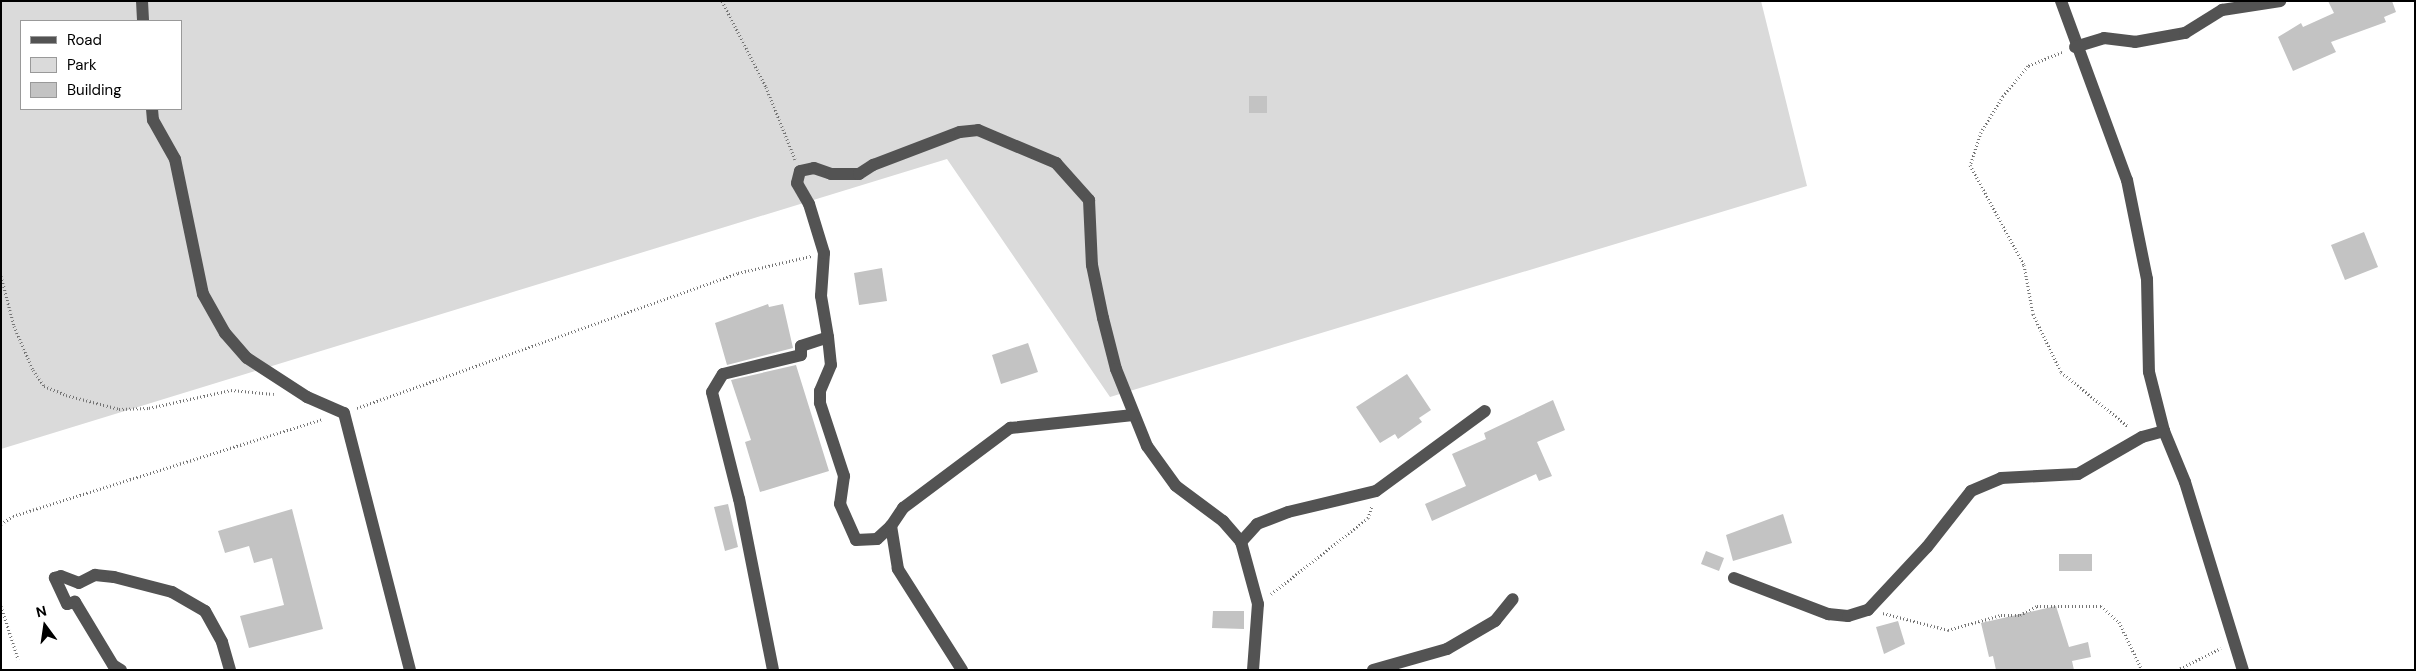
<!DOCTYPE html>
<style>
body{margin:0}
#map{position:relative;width:2416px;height:671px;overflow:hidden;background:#fff;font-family:"DM Sans",sans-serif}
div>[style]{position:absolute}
.green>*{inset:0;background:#dadada}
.building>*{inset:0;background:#c3c3c3}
.path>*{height:3px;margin-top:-1.5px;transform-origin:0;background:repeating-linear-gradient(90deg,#757575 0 1px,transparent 0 3.5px)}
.minor>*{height:12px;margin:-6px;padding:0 6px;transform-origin:6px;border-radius:6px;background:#535353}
span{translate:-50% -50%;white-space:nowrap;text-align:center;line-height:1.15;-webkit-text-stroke:4px #fff;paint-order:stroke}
.frame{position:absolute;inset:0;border:2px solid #000;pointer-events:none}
.legend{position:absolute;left:20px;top:20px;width:162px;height:90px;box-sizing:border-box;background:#fff;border:1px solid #999;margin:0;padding:6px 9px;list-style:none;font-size:15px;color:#000}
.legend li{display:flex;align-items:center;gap:10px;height:25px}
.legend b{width:25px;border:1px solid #999}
.north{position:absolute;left:20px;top:601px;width:50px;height:50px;-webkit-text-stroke:4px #fff;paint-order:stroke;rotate:346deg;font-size:14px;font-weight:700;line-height:20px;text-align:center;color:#000}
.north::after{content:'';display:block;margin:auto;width:18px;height:22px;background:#000;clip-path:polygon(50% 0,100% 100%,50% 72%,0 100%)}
</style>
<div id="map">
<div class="green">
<i style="clip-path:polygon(evenodd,1px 1px,1761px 1px,1807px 186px,1110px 397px,947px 159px,1px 449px,1px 1px,21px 21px,181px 21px,181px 109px,21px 109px,21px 21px)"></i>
</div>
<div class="building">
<i style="clip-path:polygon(2328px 1px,2392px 1px,2396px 12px,2384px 17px,2386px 22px,2331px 42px,2336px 52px,2293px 71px,2278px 37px,2301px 23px,2303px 27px,2334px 13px)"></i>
<i style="clip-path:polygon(1249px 96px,1267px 96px,1267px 113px,1249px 113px)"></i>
<i style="clip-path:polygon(2364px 232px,2378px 267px,2345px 280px,2331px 245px)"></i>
<i style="clip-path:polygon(882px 268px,887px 301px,859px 305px,854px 273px)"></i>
<i style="clip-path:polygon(768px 304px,769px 307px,783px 304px,793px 348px,727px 365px,715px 323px)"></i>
<i style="clip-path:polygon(1028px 343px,1038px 372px,1001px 384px,992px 355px)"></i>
<i style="clip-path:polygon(796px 365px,829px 471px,760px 492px,745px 442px,751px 440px,731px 380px)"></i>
<i style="clip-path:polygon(1407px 374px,1431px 410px,1419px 418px,1422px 422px,1398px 439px,1395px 434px,1380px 443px,1356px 407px)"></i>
<i style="clip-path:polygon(1553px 400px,1565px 430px,1537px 442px,1552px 476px,1539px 481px,1536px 474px,1432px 521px,1425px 504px,1466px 486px,1452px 454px,1486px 439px,1484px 433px)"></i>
<i style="clip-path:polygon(728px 504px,738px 547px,725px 551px,714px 507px)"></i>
<i style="clip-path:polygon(292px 509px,323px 629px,249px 648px,240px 616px,284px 605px,272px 558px,254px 563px,249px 546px,225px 553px,218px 531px)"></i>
<i style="clip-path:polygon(1783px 514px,1792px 543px,1733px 561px,1726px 535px)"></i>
<i style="clip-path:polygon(1706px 551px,1724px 558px,1719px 571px,1701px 564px)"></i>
<i style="clip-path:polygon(2059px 554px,2092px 554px,2092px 571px,2059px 571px)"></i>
<i style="clip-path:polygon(2056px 606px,2069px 647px,2088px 642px,2091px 657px,2072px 661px,2074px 670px,1996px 670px,1993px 656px,1989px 657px,1981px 623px)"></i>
<i style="clip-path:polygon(1213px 611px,1244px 611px,1244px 629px,1212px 628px)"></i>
<i style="clip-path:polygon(1898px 621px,1905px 644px,1884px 654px,1876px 627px)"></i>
</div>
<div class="path">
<i style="left:722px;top:1px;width:97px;rotate:62.9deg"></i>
<i style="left:766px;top:87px;width:78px;rotate:68.1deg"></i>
<i style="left:2062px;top:52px;width:37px;rotate:158deg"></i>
<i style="left:2028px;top:66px;width:39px;rotate:130deg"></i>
<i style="left:2003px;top:96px;width:42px;rotate:121.4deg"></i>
<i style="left:1981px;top:132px;width:35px;rotate:108deg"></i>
<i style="left:1970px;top:165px;width:114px;rotate:61.6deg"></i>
<i style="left:2024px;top:265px;width:50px;rotate:79.6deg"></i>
<i style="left:2033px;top:314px;width:64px;rotate:64.2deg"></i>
<i style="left:2061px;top:372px;width:87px;rotate:39deg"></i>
<i style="left:1px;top:276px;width:52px;rotate:75.4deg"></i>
<i style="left:14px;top:326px;width:48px;rotate:66.6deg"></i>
<i style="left:33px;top:370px;width:19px;rotate:55deg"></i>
<i style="left:44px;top:386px;width:24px;rotate:22deg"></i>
<i style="left:66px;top:395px;width:55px;rotate:14.8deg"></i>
<i style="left:119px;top:409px;width:30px;rotate:-2deg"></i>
<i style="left:149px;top:408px;width:84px;rotate:-12.4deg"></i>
<i style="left:231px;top:390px;width:43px;rotate:5.3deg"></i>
<i style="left:357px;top:408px;width:404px;rotate:-19.5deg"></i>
<i style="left:738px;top:273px;width:75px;rotate:-13.1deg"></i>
<i style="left:1px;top:524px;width:14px;rotate:-34deg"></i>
<i style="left:13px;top:516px;width:325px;rotate:-17.4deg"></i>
<i style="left:1271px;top:594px;width:123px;rotate:-38.1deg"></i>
<i style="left:1368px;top:518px;width:13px;rotate:-72deg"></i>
<i style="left:1px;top:606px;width:56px;rotate:72.2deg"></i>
<i style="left:1883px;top:613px;width:67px;rotate:14.7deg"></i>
<i style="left:1948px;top:630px;width:55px;rotate:-15.8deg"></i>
<i style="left:2001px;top:615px;width:19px"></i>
<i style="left:2020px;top:615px;width:19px;rotate:-28deg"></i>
<i style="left:2037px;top:606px;width:64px"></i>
<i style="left:2101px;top:606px;width:24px;rotate:42deg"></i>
<i style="left:2119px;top:622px;width:53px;rotate:64.4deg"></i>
<i style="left:2177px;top:670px;width:49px;rotate:-26.6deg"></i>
</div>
<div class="minor">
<i style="left:142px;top:1px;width:20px;rotate:87deg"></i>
<i style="left:2061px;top:1px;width:191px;rotate:69.8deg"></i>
<i style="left:2127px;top:180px;width:101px;rotate:78.6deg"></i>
<i style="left:2147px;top:279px;width:93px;rotate:88.8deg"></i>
<i style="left:2149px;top:372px;width:61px;rotate:75.7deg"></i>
<i style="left:2164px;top:431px;width:55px;rotate:67.6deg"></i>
<i style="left:2185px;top:482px;width:197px;rotate:72.9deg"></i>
<i style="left:2075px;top:47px;width:30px;rotate:-17deg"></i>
<i style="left:2104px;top:38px;width:31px;rotate:7deg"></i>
<i style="left:2135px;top:42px;width:51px;rotate:-10.2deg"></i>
<i style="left:2185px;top:33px;width:44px;rotate:-31.9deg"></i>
<i style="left:2222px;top:10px;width:59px;rotate:-8.8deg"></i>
<i style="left:152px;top:109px;width:11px;rotate:85deg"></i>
<i style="left:153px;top:120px;width:45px;rotate:60.6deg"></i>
<i style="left:175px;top:159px;width:138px;rotate:78.3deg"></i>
<i style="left:203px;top:294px;width:45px;rotate:60.6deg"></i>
<i style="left:225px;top:333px;width:33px;rotate:49deg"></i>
<i style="left:247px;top:358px;width:72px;rotate:33deg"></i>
<i style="left:307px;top:397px;width:40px;rotate:23.4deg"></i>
<i style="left:344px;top:413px;width:265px;rotate:75.6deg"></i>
<i style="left:828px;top:337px;width:28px;rotate:84deg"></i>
<i style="left:831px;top:365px;width:28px;rotate:113deg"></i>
<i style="left:820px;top:391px;width:12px;rotate:90deg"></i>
<i style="left:820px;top:403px;width:77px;rotate:71.8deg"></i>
<i style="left:844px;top:476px;width:28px;rotate:98deg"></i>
<i style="left:840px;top:504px;width:39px;rotate:66deg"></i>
<i style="left:856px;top:540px;width:21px;rotate:-3deg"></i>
<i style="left:877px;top:539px;width:19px;rotate:-43deg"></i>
<i style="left:1734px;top:578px;width:101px;rotate:21deg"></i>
<i style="left:1828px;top:614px;width:20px;rotate:6deg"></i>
<i style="left:1848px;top:616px;width:21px;rotate:-17deg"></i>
<i style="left:1868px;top:610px;width:86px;rotate:-46.9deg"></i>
<i style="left:1927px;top:547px;width:71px;rotate:-51.8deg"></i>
<i style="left:1971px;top:491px;width:33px;rotate:-23deg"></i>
<i style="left:2001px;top:478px;width:77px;rotate:-3deg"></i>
<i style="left:2078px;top:474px;width:74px;rotate:-30deg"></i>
<i style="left:2142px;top:437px;width:23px;rotate:-15deg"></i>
<i style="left:121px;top:670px;width:9px;rotate:-148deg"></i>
<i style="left:113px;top:665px;width:74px;rotate:-121.1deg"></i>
<i style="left:75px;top:602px;width:8px;rotate:166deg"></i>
<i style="left:67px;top:604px;width:29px;rotate:-115deg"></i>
<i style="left:55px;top:578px;width:6px;rotate:-18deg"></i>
<i style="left:61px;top:576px;width:19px;rotate:21deg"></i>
<i style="left:79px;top:583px;width:18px;rotate:-27deg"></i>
<i style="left:95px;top:575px;width:19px;rotate:6deg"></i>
<i style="left:114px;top:577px;width:60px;rotate:14.5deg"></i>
<i style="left:172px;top:592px;width:38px;rotate:30deg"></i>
<i style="left:205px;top:611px;width:35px;rotate:61deg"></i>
<i style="left:222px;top:642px;width:29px;rotate:74deg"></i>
<i style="left:773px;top:670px;width:174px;rotate:-101.2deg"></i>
<i style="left:739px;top:499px;width:110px;rotate:-104.2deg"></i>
<i style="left:712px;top:392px;width:21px;rotate:-59deg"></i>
<i style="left:723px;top:374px;width:80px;rotate:-13.7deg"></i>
<i style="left:801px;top:355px;width:9px;rotate:-90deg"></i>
<i style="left:801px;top:346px;width:28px;rotate:-18deg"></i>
<i style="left:828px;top:337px;width:42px;rotate:-99.7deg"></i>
<i style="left:821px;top:296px;width:43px;rotate:-86deg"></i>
<i style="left:824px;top:253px;width:51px;rotate:-107deg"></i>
<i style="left:809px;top:204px;width:24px;rotate:-120deg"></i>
<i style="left:797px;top:183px;width:12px;rotate:-76deg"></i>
<i style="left:800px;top:171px;width:14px;rotate:-12deg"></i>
<i style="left:814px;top:168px;width:18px;rotate:19deg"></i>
<i style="left:831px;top:174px;width:28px"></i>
<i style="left:859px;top:174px;width:17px;rotate:-33deg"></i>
<i style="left:873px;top:165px;width:93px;rotate:-20.8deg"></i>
<i style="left:960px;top:132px;width:18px;rotate:-6deg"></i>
<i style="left:978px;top:130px;width:85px;rotate:22.9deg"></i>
<i style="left:1056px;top:163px;width:50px;rotate:48.3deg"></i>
<i style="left:1089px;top:200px;width:65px;rotate:87.4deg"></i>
<i style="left:1092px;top:265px;width:54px;rotate:78.3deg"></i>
<i style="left:1103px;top:318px;width:53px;rotate:75.7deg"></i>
<i style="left:1116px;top:369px;width:83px;rotate:68.1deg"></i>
<i style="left:1147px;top:446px;width:49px;rotate:54.1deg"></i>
<i style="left:1176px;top:486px;width:59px;rotate:36.7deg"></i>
<i style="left:1223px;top:521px;width:28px;rotate:49deg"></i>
<i style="left:962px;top:670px;width:120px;rotate:-122.4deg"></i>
<i style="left:898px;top:569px;width:44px;rotate:-99.2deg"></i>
<i style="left:891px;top:526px;width:22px;rotate:-56deg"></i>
<i style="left:903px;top:508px;width:134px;rotate:-36.8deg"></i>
<i style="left:1010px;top:428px;width:124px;rotate:-6deg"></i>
<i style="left:1253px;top:670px;width:66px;rotate:-85.7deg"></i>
<i style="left:1258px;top:604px;width:64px;rotate:-105.3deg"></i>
<i style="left:1241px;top:542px;width:24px;rotate:-48deg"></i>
<i style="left:1257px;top:524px;width:33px;rotate:-21deg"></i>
<i style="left:1288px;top:512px;width:90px;rotate:-13.4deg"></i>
<i style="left:1376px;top:491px;width:135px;rotate:-36.3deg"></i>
<i style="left:1373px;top:670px;width:77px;rotate:-15.8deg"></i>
<i style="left:1447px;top:649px;width:56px;rotate:-30.3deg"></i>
<i style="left:1495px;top:621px;width:28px;rotate:-51deg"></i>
</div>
<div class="frame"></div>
<ul class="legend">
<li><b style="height:6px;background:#535353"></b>Road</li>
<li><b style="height:14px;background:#dadada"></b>Park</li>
<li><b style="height:14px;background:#c3c3c3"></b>Building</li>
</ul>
<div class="north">N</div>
</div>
